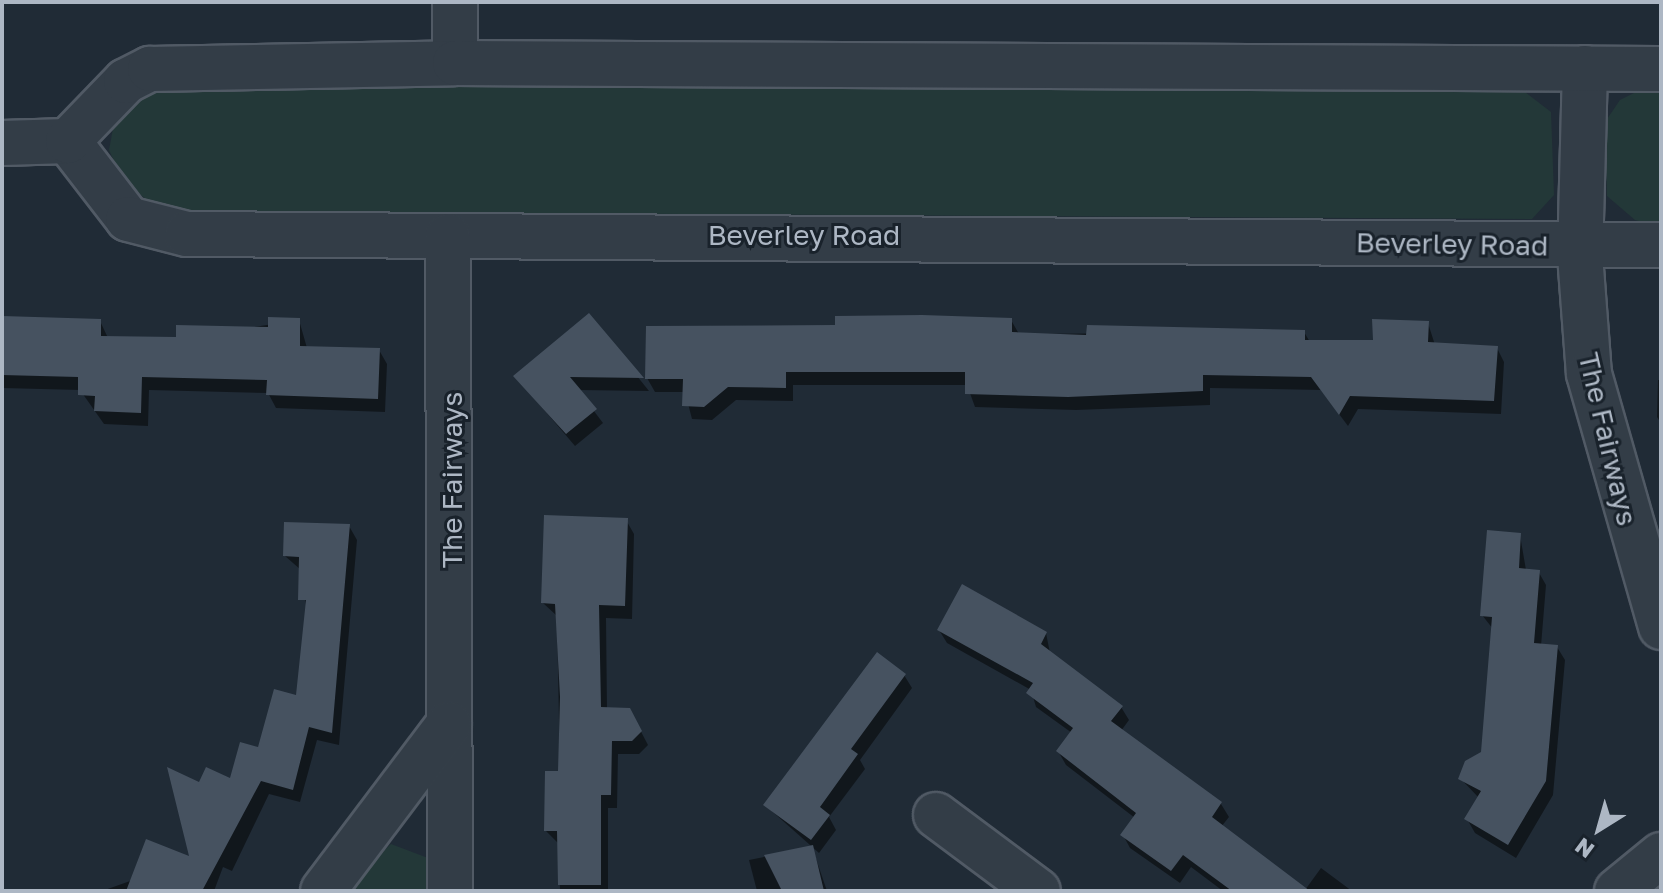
<!DOCTYPE html>
<style>
body{margin:0}
#map{position:relative;width:1663px;height:893px;overflow:hidden;background:#202b36;font-family:"Golos Text",sans-serif}
div>[style]{position:absolute}
.green>*{inset:0;background:#233838}
.shadow>*{inset:0;background:#0007}
.building>*{inset:0;background:#465260}
.roads{filter:drop-shadow(2px 0 #515a65) drop-shadow(-2px 0 #515a65) drop-shadow(0 2px #515a65) drop-shadow(0 -2px #515a65)}
.minor>*{height:44px;margin:-22px;padding:0 22px;transform-origin:22px;border-radius:22px;background:#333d47}
span{translate:-50% -50%;white-space:nowrap;text-align:center;line-height:1.15;-webkit-text-stroke:6px #19222b;paint-order:stroke}
.street-label{font-size:28px;color:#adb7c4}
.frame{position:absolute;inset:0;border:4px solid #adb7c4;pointer-events:none}
.north{position:absolute;left:1559px;top:789px;width:80px;height:80px;-webkit-text-stroke:6px #19222b;paint-order:stroke;rotate:217deg;font-size:22px;font-weight:700;line-height:32px;text-align:center;color:#adb7c4}
.north::after{content:'';display:block;margin:auto;width:28px;height:36px;background:#adb7c4;clip-path:polygon(50% 0,100% 100%,50% 72%,0 100%)}
</style>
<div id="map">
<div class="green">
<i style="clip-path:polygon(150px 85px,1521px 89px,1551px 112px,1554px 195px,1532px 219px,161px 211px,123px 181px,109px 150px,114px 123px)"></i>
<i style="clip-path:polygon(1644px 88px,1661px 89px,1661px 227px,1635px 220px,1607px 196px,1605px 122px,1620px 100px)"></i>
<i style="clip-path:polygon(391px 844px,428px 858px,434px 891px,342px 891px)"></i>
</div>
<div class="shadow">
<i style="clip-path:polygon(589px 316px,649px 391px,578px 390px,603px 423px,575px 446px,516px 377px)"></i>
<i style="clip-path:polygon(2px 318px,100px 321px,108px 338px,178px 339px,299px 320px,307px 348px,379px 350px,387px 364px,385px 412px,276px 408px,268px 393px,149px 390px,148px 426px,104px 424px,80px 390px,2px 388px)"></i>
<i style="clip-path:polygon(1011px 320px,1019px 334px,1304px 332px,1310px 342px,1375px 342px,1428px 323px,1435px 345px,1497px 348px,1504px 362px,1501px 414px,1358px 409px,1348px 426px,1321px 390px,1210px 388px,1210px 405px,1076px 410px,975px 407px,967px 385px,793px 385px,793px 401px,736px 400px,712px 420px,692px 419px,685px 392px,655px 392px,647px 378px,838px 327px)"></i>
<i style="clip-path:polygon(1658px 380px,1661px 380px,1661px 423px,1657px 417px)"></i>
<i style="clip-path:polygon(626px 520px,634px 534px,632px 619px,606px 618px,607px 709px,637px 724px,648px 745px,639px 754px,618px 754px,617px 808px,608px 808px,608px 891px,560px 891px,559px 844px,546px 831px,560px 773px,557px 616px,543px 603px)"></i>
<i style="clip-path:polygon(349px 526px,357px 540px,339px 745px,317px 740px,300px 802px,269px 794px,232px 871px,223px 867px,214px 891px,102px 891px,192px 859px,200px 784px,231px 781px,298px 697px,307px 612px,301px 570px,285px 556px)"></i>
<i style="clip-path:polygon(1520px 535px,1526px 570px,1538px 571px,1546px 585px,1541px 646px,1557px 647px,1565px 660px,1553px 795px,1516px 858px,1475px 833px,1467px 819px,1479px 798px,1460px 778px,1483px 753px,1493px 629px,1482px 615px)"></i>
<i style="clip-path:polygon(939px 630px,1046px 633px,1050px 653px,1121px 707px,1129px 720px,1121px 731px,1221px 804px,1229px 817px,1221px 827px,1305px 890px,1321px 868px,1352px 891px,1223px 891px,1191px 867px,1180px 883px,1130px 848px,1123px 835px,1135px 818px,1066px 765px,1058px 751px,1072px 733px,1036px 707px,1031px 690px,947px 643px)"></i>
<i style="clip-path:polygon(904px 675px,912px 688px,860px 760px,865px 769px,829px 817px,836px 830px,819px 853px,765px 805px)"></i>
<i style="clip-path:polygon(812px 847px,827px 891px,757px 891px,749px 860px)"></i>
</div>
<div class="building">
<i style="clip-path:polygon(589px 313px,644px 378px,570px 377px,597px 409px,566px 434px,513px 376px)"></i>
<i style="clip-path:polygon(922px 315px,1012px 318px,1012px 332px,1086px 335px,1087px 325px,1305px 330px,1305px 340px,1373px 340px,1372px 319px,1429px 321px,1428px 342px,1498px 346px,1494px 401px,1350px 396px,1339px 415px,1311px 377px,1203px 375px,1203px 391px,1068px 397px,965px 394px,965px 372px,786px 372px,786px 388px,728px 387px,704px 407px,682px 406px,683px 379px,645px 379px,646px 326px,835px 325px,835px 316px)"></i>
<i style="clip-path:polygon(2px 316px,101px 319px,101px 336px,176px 337px,176px 325px,268px 327px,268px 317px,300px 318px,300px 346px,380px 348px,378px 399px,266px 395px,267px 380px,142px 377px,141px 413px,94px 411px,95px 396px,78px 395px,78px 377px,2px 375px)"></i>
<i style="clip-path:polygon(544px 515px,628px 518px,625px 606px,599px 605px,601px 707px,630px 708px,642px 731px,632px 741px,612px 741px,611px 795px,601px 795px,601px 885px,558px 885px,557px 831px,544px 831px,545px 771px,558px 771px,560px 697px,555px 604px,541px 603px)"></i>
<i style="clip-path:polygon(284px 522px,350px 524px,332px 733px,309px 727px,293px 790px,261px 781px,202px 891px,126px 891px,146px 839px,189px 856px,167px 767px,199px 782px,206px 767px,230px 778px,240px 742px,258px 747px,274px 689px,296px 695px,306px 600px,298px 600px,299px 557px,283px 556px)"></i>
<i style="clip-path:polygon(1487px 530px,1521px 533px,1519px 568px,1540px 570px,1534px 643px,1558px 645px,1546px 781px,1508px 845px,1464px 819px,1481px 791px,1458px 779px,1465px 761px,1481px 752px,1492px 617px,1480px 616px)"></i>
<i style="clip-path:polygon(962px 584px,1047px 632px,1041px 644px,1123px 706px,1111px 721px,1222px 802px,1212px 817px,1310px 891px,1232px 891px,1183px 855px,1171px 871px,1120px 835px,1136px 813px,1056px 751px,1073px 728px,1026px 693px,1033px 683px,937px 630px)"></i>
<i style="clip-path:polygon(877px 652px,906px 674px,851px 749px,858px 754px,820px 807px,830px 815px,811px 840px,763px 805px)"></i>
<i style="clip-path:polygon(813px 845px,824px 891px,782px 891px,764px 855px)"></i>
</div>
<div class="roads">
<div class="minor">
<i style="left:455px;top:2px;width:61px;rotate:90deg"></i>
<i style="left:1585px;top:68px;width:187px;rotate:91.5deg"></i>
<i style="left:1580px;top:255px;width:119px;rotate:85.7deg"></i>
<i style="left:1589px;top:374px;width:263px;rotate:74.1deg"></i>
<i style="left:68px;top:141px;width:98px;rotate:52.4deg"></i>
<i style="left:128px;top:219px;width:61px;rotate:14.3deg"></i>
<i style="left:187px;top:234px;width:1474px;rotate:0.43deg"></i>
<i style="left:2px;top:143px;width:66px;rotate:-1.7deg"></i>
<i style="left:68px;top:141px;width:83px;rotate:-46deg"></i>
<i style="left:126px;top:81px;width:27px;rotate:-27deg"></i>
<i style="left:150px;top:69px;width:305px;rotate:-1.1deg"></i>
<i style="left:455px;top:63px;width:1206px;rotate:0.29deg"></i>
<i style="left:448px;top:236px;width:655px;rotate:89.83deg"></i>
<i style="left:936px;top:815px;width:127px;rotate:36.7deg"></i>
<i style="left:323px;top:891px;width:209px;rotate:-53deg"></i>
<i style="left:1617px;top:891px;width:57px;rotate:-39.3deg"></i>
</div>
</div>
<div class="street-label">
<span style="left:804px;top:235px">Beverley Road</span>
<span style="left:1452px;top:244px;rotate:1deg">Beverley Road</span>
<span style="left:1608px;top:439px;rotate:77deg">The Fairways</span>
<span style="left:452px;top:480px;rotate:-90deg">The Fairways</span>
</div>
<div class="frame"></div>
<div class="north">N</div>
</div>
